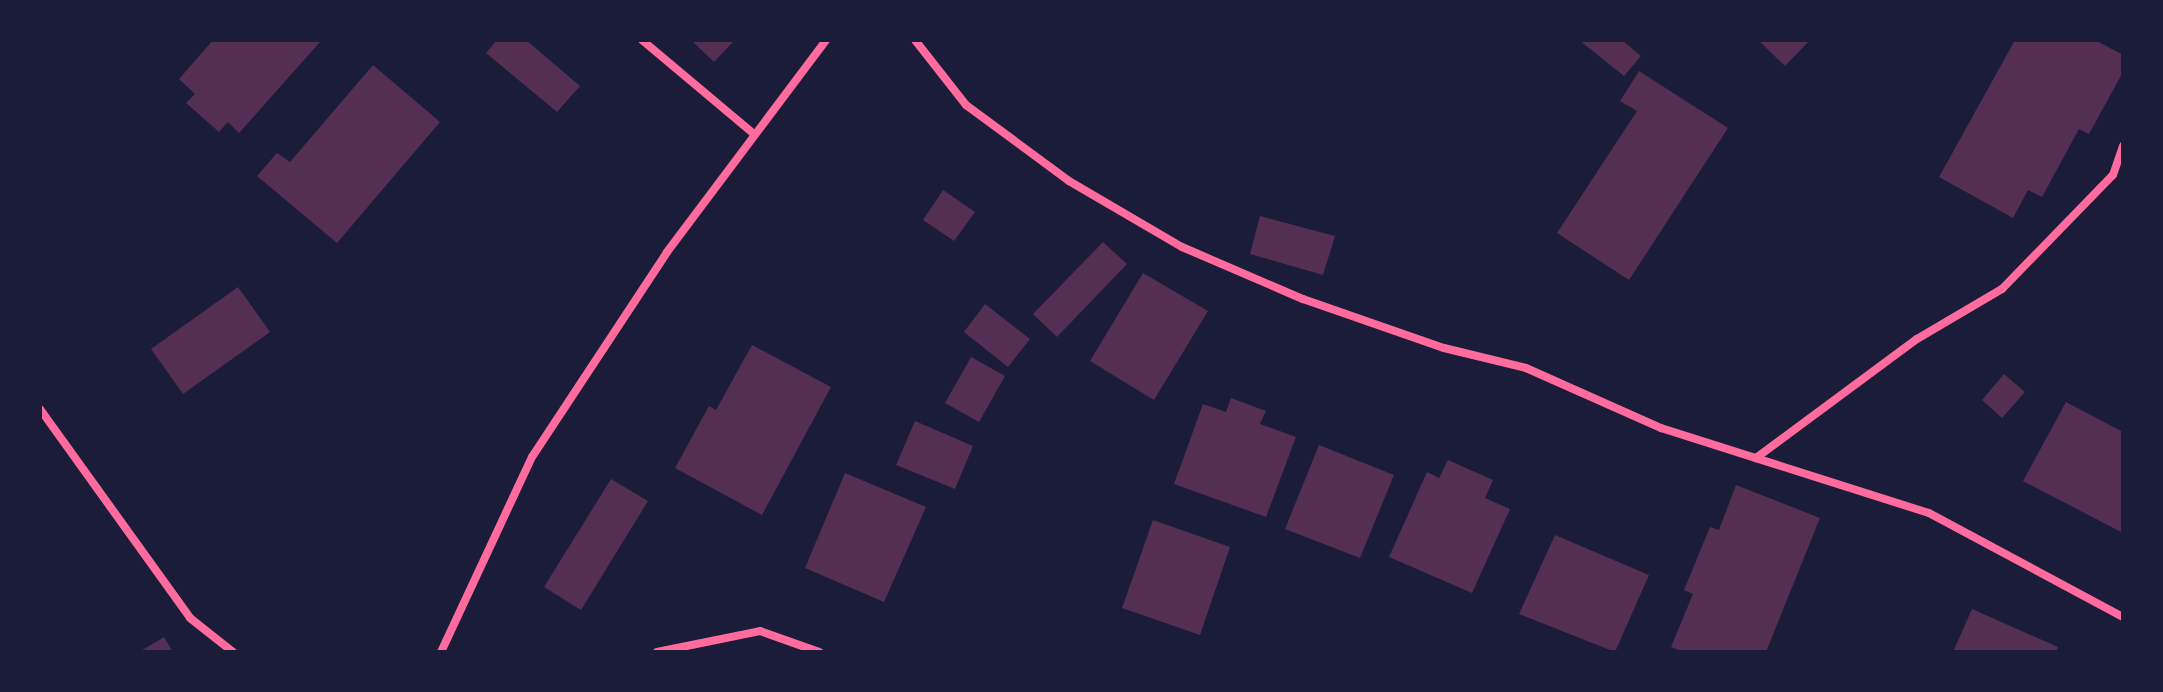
<!DOCTYPE html>
<style>
body{margin:0}
#map{position:relative;width:2163px;height:692px;overflow:hidden;background:#1b1b3a;font-family:Literata,serif}
div>[style]{position:absolute}
.building>*{inset:0;background:#542f53}
.minor>*{height:8px;margin:-4px;padding:0 4px;transform-origin:4px;border-radius:4px;background:#ff6b9d}
span{translate:-50% -50%;white-space:nowrap;text-align:center;line-height:1.15;-webkit-text-stroke:8px #1b1b3a;paint-order:stroke}
.frame{position:absolute;inset:0;border:42px solid #1b1b3a;pointer-events:none}
</style>
<div id="map">
<div class="building">
<i style="clip-path:polygon(213px 40px,317px 40px,320px 42px,239px 133px,228px 122px,219px 132px,186px 103px,195px 94px,179px 79px)"></i>
<i style="clip-path:polygon(497px 40px,526px 40px,580px 86px,557px 112px,486px 53px)"></i>
<i style="clip-path:polygon(691px 40px,735px 40px,714px 62px)"></i>
<i style="clip-path:polygon(1579px 40px,1622px 40px,1641px 56px,1624px 76px)"></i>
<i style="clip-path:polygon(1758px 40px,1810px 40px,1785px 66px)"></i>
<i style="clip-path:polygon(2015px 40px,2095px 40px,2123px 55px,2123px 72px,2089px 134px,2079px 129px,2042px 197px,2028px 190px,2013px 218px,1939px 177px)"></i>
<i style="clip-path:polygon(373px 65px,440px 122px,337px 243px,257px 176px,277px 153px,290px 162px)"></i>
<i style="clip-path:polygon(1639px 71px,1728px 128px,1629px 280px,1557px 233px,1637px 111px,1620px 101px)"></i>
<i style="clip-path:polygon(943px 190px,975px 212px,954px 241px,923px 220px)"></i>
<i style="clip-path:polygon(1260px 216px,1335px 236px,1323px 275px,1250px 254px)"></i>
<i style="clip-path:polygon(1103px 242px,1127px 264px,1057px 337px,1033px 314px)"></i>
<i style="clip-path:polygon(1143px 273px,1208px 311px,1154px 400px,1090px 361px)"></i>
<i style="clip-path:polygon(238px 287px,270px 332px,183px 394px,151px 349px)"></i>
<i style="clip-path:polygon(985px 304px,1030px 339px,1008px 367px,964px 332px)"></i>
<i style="clip-path:polygon(752px 345px,831px 387px,762px 515px,675px 468px,709px 406px,716px 410px)"></i>
<i style="clip-path:polygon(971px 357px,1005px 376px,979px 422px,945px 403px)"></i>
<i style="clip-path:polygon(2004px 374px,2025px 392px,2002px 418px,1982px 400px)"></i>
<i style="clip-path:polygon(1231px 398px,1266px 411px,1260px 424px,1296px 437px,1266px 517px,1174px 484px,1203px 404px,1226px 412px)"></i>
<i style="clip-path:polygon(2066px 402px,2123px 432px,2123px 533px,2023px 481px)"></i>
<i style="clip-path:polygon(915px 421px,973px 446px,955px 489px,896px 465px)"></i>
<i style="clip-path:polygon(1319px 445px,1394px 475px,1360px 558px,1285px 529px)"></i>
<i style="clip-path:polygon(1448px 460px,1493px 480px,1485px 498px,1510px 509px,1472px 593px,1389px 557px,1427px 472px,1439px 478px)"></i>
<i style="clip-path:polygon(845px 473px,926px 507px,884px 602px,805px 568px)"></i>
<i style="clip-path:polygon(611px 479px,648px 501px,581px 610px,544px 587px)"></i>
<i style="clip-path:polygon(1736px 485px,1820px 518px,1766px 652px,1685px 652px,1671px 647px,1693px 594px,1684px 590px,1710px 527px,1719px 530px)"></i>
<i style="clip-path:polygon(1153px 520px,1230px 547px,1200px 635px,1122px 608px)"></i>
<i style="clip-path:polygon(1555px 535px,1649px 575px,1615px 652px,1519px 614px)"></i>
<i style="clip-path:polygon(1972px 609px,2058px 647px,2056px 652px,1953px 652px)"></i>
<i style="clip-path:polygon(164px 637px,173px 652px,139px 652px)"></i>
</div>
<div class="minor">
<i style="left:642px;top:40px;width:145px;rotate:40deg"></i>
<i style="left:915px;top:40px;width:83px;rotate:51.9deg"></i>
<i style="left:966px;top:105px;width:128px;rotate:36.4deg"></i>
<i style="left:1069px;top:181px;width:131px;rotate:30.3deg"></i>
<i style="left:1182px;top:247px;width:132px;rotate:23.3deg"></i>
<i style="left:1303px;top:299px;width:149px;rotate:19.2deg"></i>
<i style="left:1444px;top:348px;width:84px;rotate:13.7deg"></i>
<i style="left:1526px;top:368px;width:148px;rotate:24deg"></i>
<i style="left:1661px;top:428px;width:281px;rotate:17.6deg"></i>
<i style="left:1929px;top:513px;width:220px;rotate:28.2deg"></i>
<i style="left:40px;top:409px;width:257px;rotate:54.3deg"></i>
<i style="left:190px;top:618px;width:55px;rotate:38.3deg"></i>
<i style="left:1756px;top:458px;width:200px;rotate:-36.5deg"></i>
<i style="left:1917px;top:339px;width:99px;rotate:-30.5deg"></i>
<i style="left:2002px;top:289px;width:159px;rotate:-45.8deg"></i>
<i style="left:2113px;top:175px;width:31px;rotate:-71deg"></i>
<i style="left:441px;top:652px;width:215px;rotate:-65deg"></i>
<i style="left:532px;top:457px;width:245px;rotate:-56.6deg"></i>
<i style="left:667px;top:252px;width:265px;rotate:-53.1deg"></i>
<i style="left:657px;top:652px;width:105px;rotate:-11.5deg"></i>
<i style="left:760px;top:631px;width:63px;rotate:19.6deg"></i>
</div>
<div class="frame"></div>
</div>
